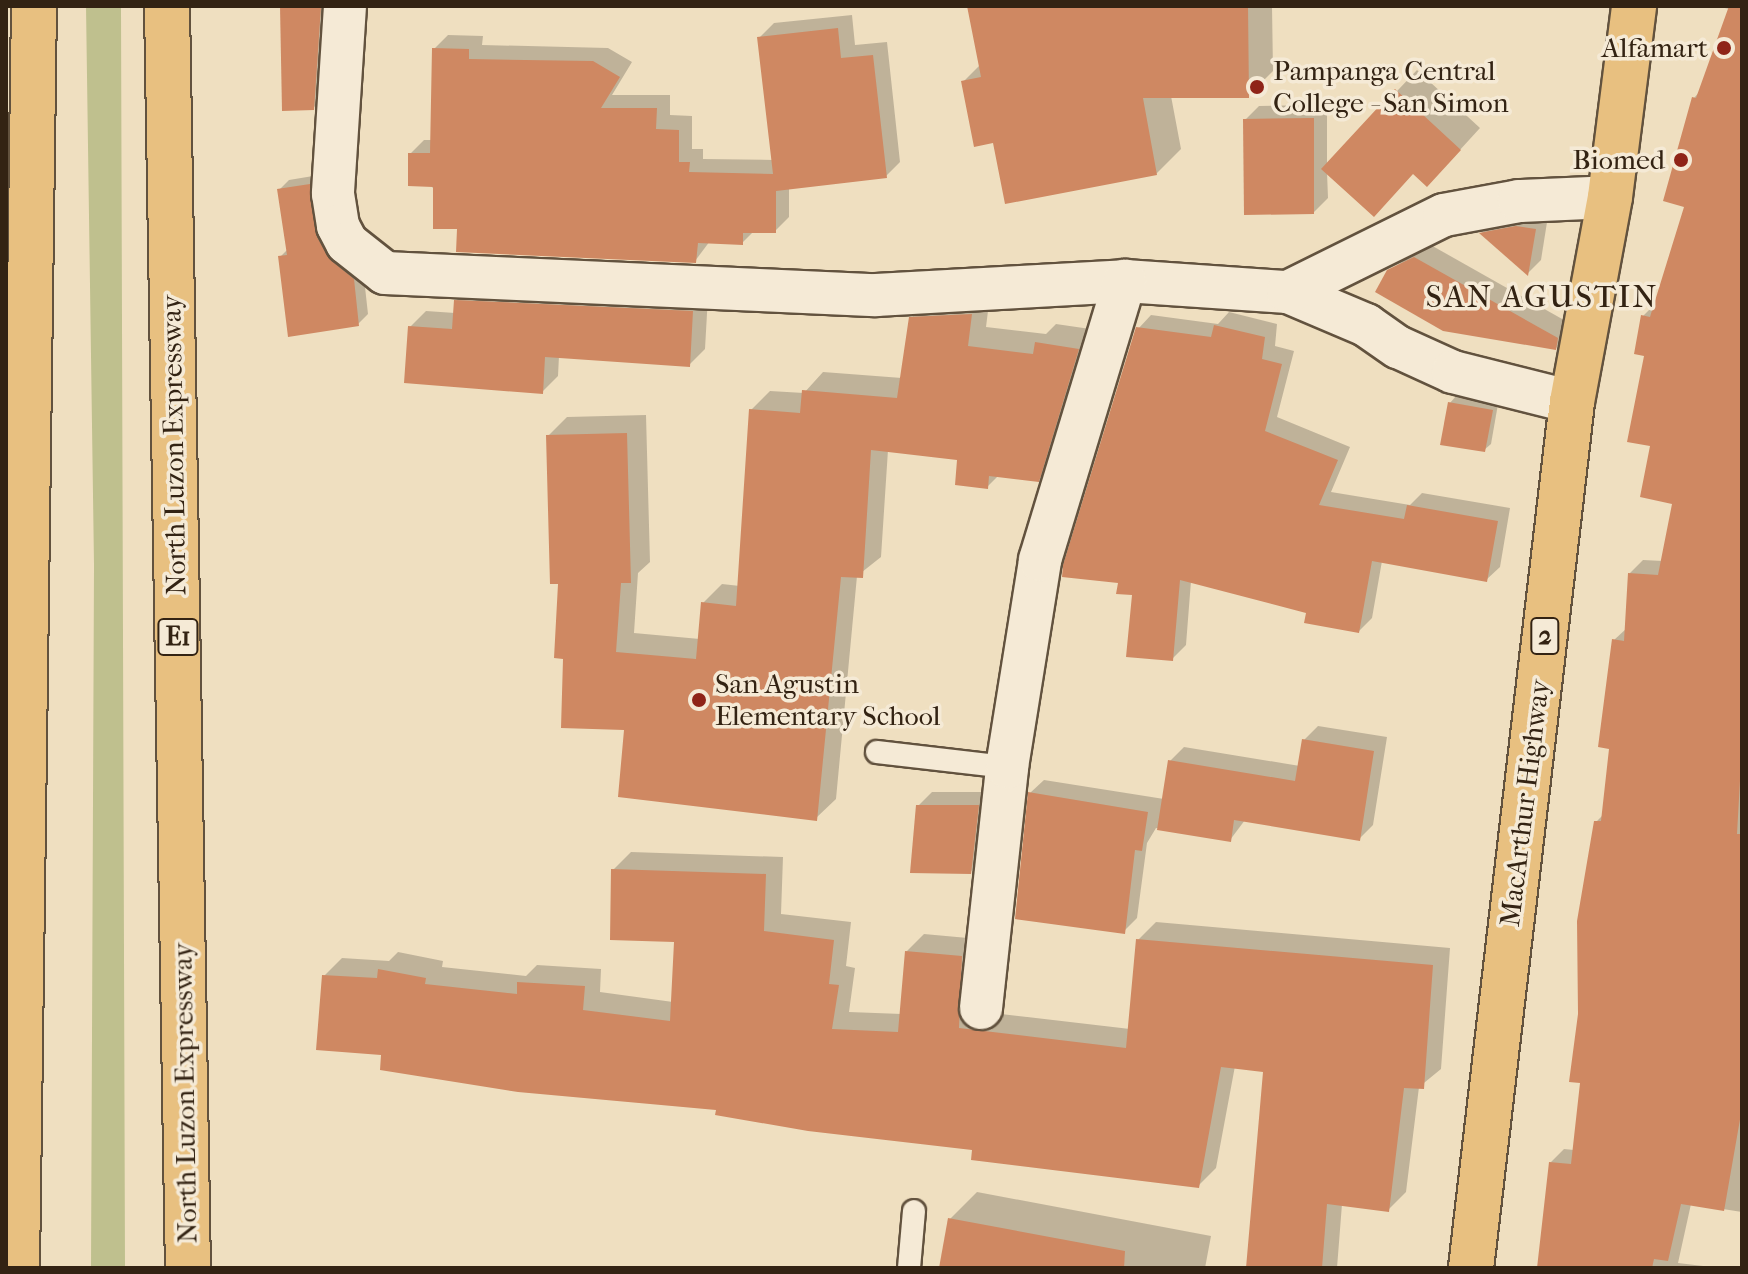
<!DOCTYPE html>
<style>
body{margin:0}
#map{position:relative;width:1748px;height:1274px;overflow:hidden;background:#efdfc0;font-family:"IM FELL French Canon",serif}
div>[style]{position:absolute}
.green>*{inset:0;background:#bfc08e}
.shadow>*{inset:0;background:#0003}
.building>*{inset:0;background:#cf8862}
.roads{filter:drop-shadow(2px 0 #62523e) drop-shadow(-2px 0 #62523e) drop-shadow(0 2px #62523e) drop-shadow(0 -2px #62523e)}
.service>*{height:22px;margin:-11px;padding:0 11px;transform-origin:11px;border-radius:11px;background:#f5ead6}
.minor>*{height:42px;margin:-21px;padding:0 21px;transform-origin:21px;border-radius:21px;background:#f5ead6}
.trunk>*{height:44px;margin:-22px;padding:0 22px;transform-origin:22px;border-radius:22px;background:#e8c080}
.motorway>*{height:44px;margin:-22px;padding:0 22px;transform-origin:22px;border-radius:22px;background:#e8c080}
.dots>*{width:22px;height:22px;translate:-50% -50%;box-sizing:border-box;border:4px solid #f5ead6;border-radius:50%}
span{translate:-50% -50%;white-space:nowrap;text-align:center;line-height:1.15;-webkit-text-stroke:7px #f5ead6;paint-order:stroke}
.shield-label span{padding:2px 6px;background:#f5ead6;border:2px solid;border-radius:6px;-webkit-text-stroke-width:0}
.shield-label{font-size:26px;color:#332313;font-weight:700}
.poi-label{font-size:28px;color:#332313}
.right{translate:-100% -50%;text-align:right}
.left{translate:0 -50%;text-align:left}
.street-label{font-size:28px;color:#332313}
.quarter-label{font-size:32px;color:#332313;letter-spacing:2px}
.frame{position:absolute;inset:0;border:8px solid #332313;pointer-events:none}
</style>
<div id="map">
<div class="green">
<i style="clip-path:polygon(86px 6px,121px 6px,125px 1268px,91px 1268px,94px 565px)"></i>
</div>
<div class="shadow">
<i style="clip-path:polygon(281px 6px,332px 6px,326px 96px,313px 108px)"></i>
<i style="clip-path:polygon(969px 6px,1272px 6px,1273px 71px,1248px 96px,1171px 96px,1181px 149px,1156px 174px,994px 140px,963px 82px,981px 64px)"></i>
<i style="clip-path:polygon(1714px 6px,1742px 6px,1742px 1212px,1691px 1204px,1678px 1263px,1720px 1268px,1538px 1268px,1550px 1163px,1564px 1149px,1574px 1150px,1582px 1081px,1580px 1015px,1596px 822px,1604px 814px,1611px 747px,1614px 640px,1627px 628px,1630px 573px,1643px 560px,1663px 561px,1674px 502px,1652px 445px,1643px 316px,1657px 302px,1686px 206px,1694px 98px,1701px 90px,1730px 9px)"></i>
<i style="clip-path:polygon(852px 15px,855px 45px,887px 42px,900px 162px,886px 176px,789px 188px,789px 217px,775px 231px,754px 231px,742px 243px,710px 241px,695px 261px,459px 227px,410px 154px,424px 140px,432px 140px,434px 49px,448px 35px,483px 36px,482px 45px,608px 48px,632px 62px,612px 95px,670px 95px,670px 115px,692px 116px,692px 149px,703px 149px,703px 159px,774px 160px,760px 37px,774px 23px)"></i>
<i style="clip-path:polygon(1417px 70px,1480px 128px,1448px 163px,1414px 172px,1327px 172px,1328px 198px,1314px 212px,1245px 120px,1259px 106px,1327px 105px,1327px 165px)"></i>
<i style="clip-path:polygon(319px 175px,363px 269px,368px 314px,358px 324px,280px 257px,288px 249px,279px 190px,289px 180px)"></i>
<i style="clip-path:polygon(1548px 216px,1541px 260px,1528px 273px,1482px 233px,1495px 220px)"></i>
<i style="clip-path:polygon(1429px 244px,1571px 324px,1570px 334px,1556px 348px,1389px 271px)"></i>
<i style="clip-path:polygon(472px 285px,708px 296px,705px 349px,689px 365px,559px 356px,558px 376px,542px 392px,410px 327px,426px 311px,455px 313px,456px 301px)"></i>
<i style="clip-path:polygon(990px 295px,986px 327px,1046px 334px,1056px 324px,1097px 330px,1057px 460px,1038px 480px,999px 475px,987px 487px,960px 458px,888px 450px,881px 557px,857px 576px,836px 799px,816px 818px,626px 728px,565px 657px,548px 436px,567px 417px,646px 415px,650px 562px,638px 573px,634px 633px,700px 639px,703px 603px,722px 584px,740px 586px,751px 410px,770px 391px,804px 393px,823px 372px,902px 378px,911px 318px,930px 299px)"></i>
<i style="clip-path:polygon(1229px 312px,1277px 324px,1275px 346px,1294px 351px,1277px 417px,1350px 447px,1331px 492px,1410px 505px,1422px 493px,1510px 508px,1500px 567px,1486px 580px,1382px 561px,1372px 618px,1359px 631px,1308px 611px,1191px 581px,1186px 645px,1172px 659px,1134px 594px,1138px 329px,1151px 315px,1218px 324px)"></i>
<i style="clip-path:polygon(1456px 396px,1498px 404px,1491px 444px,1484px 450px,1450px 403px)"></i>
<i style="clip-path:polygon(1318px 726px,1387px 737px,1373px 825px,1359px 839px,1245px 820px,1230px 840px,1156px 828px,1147px 843px,1137px 918px,1124px 931px,1030px 793px,1044px 780px,1164px 799px,1170px 761px,1184px 747px,1300px 766px,1304px 740px)"></i>
<i style="clip-path:polygon(932px 792px,992px 792px,985px 858px,970px 872px,918px 806px)"></i>
<i style="clip-path:polygon(631px 852px,783px 857px,781px 914px,851px 922px,846px 966px,855px 968px,849px 1012px,902px 1014px,906px 952px,924px 934px,979px 939px,976px 1011px,1130px 1029px,1138px 940px,1156px 922px,1450px 948px,1441px 1069px,1419px 1087px,1406px 1192px,1388px 1210px,1342px 1204px,1337px 1268px,1249px 1268px,1265px 1071px,1235px 1066px,1216px 1168px,1198px 1186px,383px 1053px,324px 976px,342px 958px,389px 961px,398px 952px,443px 961px,442px 967px,526px 976px,537px 965px,601px 969px,600px 992px,673px 1002px,676px 940px,613px 870px)"></i>
<i style="clip-path:polygon(977px 1192px,1211px 1236px,1205px 1268px,941px 1268px,950px 1219px)"></i>
</div>
<div class="building">
<i style="clip-path:polygon(280px 6px,321px 6px,314px 110px,282px 111px)"></i>
<i style="clip-path:polygon(967px 6px,1248px 6px,1249px 98px,1143px 98px,1157px 175px,1005px 204px,993px 143px,974px 147px,961px 81px,981px 77px)"></i>
<i style="clip-path:polygon(1729px 6px,1742px 6px,1742px 745px,1737px 834px,1742px 834px,1742px 1108px,1724px 1211px,1681px 1204px,1668px 1261px,1654px 1259px,1652px 1268px,1537px 1268px,1549px 1162px,1571px 1164px,1580px 1083px,1569px 1082px,1578px 1014px,1577px 921px,1594px 821px,1601px 821px,1609px 749px,1598px 747px,1612px 639px,1624px 641px,1628px 573px,1658px 575px,1672px 504px,1640px 497px,1650px 446px,1627px 442px,1644px 356px,1634px 354px,1641px 315px,1650px 317px,1684px 207px,1663px 201px,1692px 97px,1696px 98px)"></i>
<i style="clip-path:polygon(838px 28px,841px 58px,873px 55px,887px 178px,776px 191px,776px 233px,743px 233px,743px 245px,698px 243px,696px 263px,456px 252px,457px 229px,433px 229px,433px 187px,408px 186px,408px 153px,430px 153px,432px 48px,469px 49px,469px 59px,593px 61px,620px 77px,601px 108px,657px 108px,656px 129px,679px 130px,679px 162px,690px 162px,689px 172px,773px 174px,757px 37px)"></i>
<i style="clip-path:polygon(1395px 89px,1461px 150px,1427px 187px,1413px 174px,1374px 217px,1321px 169px)"></i>
<i style="clip-path:polygon(1314px 118px,1314px 214px,1244px 215px,1243px 119px)"></i>
<i style="clip-path:polygon(310px 184px,317px 237px,332px 261px,354px 279px,359px 326px,288px 337px,278px 256px,287px 255px,277px 189px)"></i>
<i style="clip-path:polygon(1516px 226px,1536px 229px,1528px 276px,1479px 233px)"></i>
<i style="clip-path:polygon(1414px 257px,1558px 338px,1556px 350px,1443px 331px,1375px 292px,1387px 270px)"></i>
<i style="clip-path:polygon(454px 300px,693px 311px,690px 367px,545px 357px,543px 394px,404px 383px,408px 326px,452px 329px)"></i>
<i style="clip-path:polygon(972px 314px,968px 346px,1033px 354px,1035px 342px,1079px 349px,1039px 482px,989px 476px,988px 489px,955px 485px,957px 460px,871px 450px,863px 578px,841px 577px,817px 821px,618px 797px,624px 730px,561px 728px,563px 659px,554px 658px,558px 584px,550px 584px,546px 435px,627px 433px,631px 583px,621px 583px,616px 652px,696px 659px,701px 602px,736px 606px,749px 409px,800px 413px,802px 390px,897px 398px,909px 317px)"></i>
<i style="clip-path:polygon(1214px 325px,1265px 337px,1262px 359px,1282px 364px,1265px 431px,1338px 460px,1319px 505px,1404px 519px,1407px 505px,1498px 521px,1487px 582px,1372px 561px,1359px 633px,1304px 623px,1306px 613px,1180px 580px,1173px 661px,1126px 657px,1132px 595px,1116px 594px,1118px 583px,1062px 577px,1063px 565px,1136px 327px,1211px 337px)"></i>
<i style="clip-path:polygon(1448px 402px,1493px 410px,1485px 452px,1440px 445px)"></i>
<i style="clip-path:polygon(1302px 739px,1374px 751px,1360px 841px,1234px 820px,1231px 842px,1157px 830px,1168px 760px,1295px 781px)"></i>
<i style="clip-path:polygon(1028px 792px,1148px 812px,1142px 851px,1135px 850px,1125px 934px,1015px 919px)"></i>
<i style="clip-path:polygon(916px 805px,979px 805px,971px 874px,910px 873px)"></i>
<i style="clip-path:polygon(611px 869px,766px 874px,764px 931px,834px 940px,829px 984px,839px 985px,832px 1029px,898px 1032px,905px 951px,962px 956px,959px 1028px,1126px 1048px,1136px 939px,1433px 965px,1424px 1089px,1404px 1088px,1389px 1212px,1327px 1204px,1322px 1268px,1246px 1268px,1263px 1072px,1221px 1067px,1199px 1188px,971px 1160px,972px 1150px,808px 1131px,715px 1115px,716px 1110px,518px 1092px,380px 1070px,381px 1055px,316px 1050px,322px 975px,377px 978px,378px 969px,426px 978px,425px 984px,517px 994px,517px 982px,585px 986px,583px 1010px,670px 1021px,674px 942px,610px 940px)"></i>
<i style="clip-path:polygon(948px 1218px,1125px 1251px,1124px 1268px,939px 1268px)"></i>
</div>
<div class="roads">
<div class="service">
<i style="left:877px;top:752px;width:131px;rotate:6.6deg"></i>
<i style="left:909px;top:1268px;width:57px;rotate:-85deg"></i>
</div>
<div class="minor">
<i style="left:345px;top:6px;width:188px;rotate:93.7deg"></i>
<i style="left:333px;top:194px;width:32px;rotate:81deg"></i>
<i style="left:338px;top:226px;width:19px;rotate:62deg"></i>
<i style="left:347px;top:243px;width:48px;rotate:38.3deg"></i>
<i style="left:385px;top:273px;width:491px;rotate:2.6deg"></i>
<i style="left:876px;top:295px;width:249px;rotate:-3.2deg"></i>
<i style="left:1125px;top:281px;width:163px;rotate:3.9deg"></i>
<i style="left:1288px;top:292px;width:85px;rotate:22.9deg"></i>
<i style="left:1366px;top:325px;width:39px;rotate:35deg"></i>
<i style="left:1398px;top:347px;width:60px;rotate:24.4deg"></i>
<i style="left:1453px;top:372px;width:123px;rotate:14.1deg"></i>
<i style="left:1288px;top:292px;width:174px;rotate:-26.3deg"></i>
<i style="left:1444px;top:215px;width:76px;rotate:-10.6deg"></i>
<i style="left:1519px;top:201px;width:91px;rotate:-2.5deg"></i>
<i style="left:981px;top:1008px;width:242px;rotate:-83.8deg"></i>
<i style="left:1007px;top:767px;width:210px;rotate:-80.9deg"></i>
<i style="left:1040px;top:560px;width:292px;rotate:-73.1deg"></i>
</div>
<div class="trunk">
<i style="left:1471px;top:1268px;width:872px;rotate:-83.35deg"></i>
<i style="left:1572px;top:402px;width:208px;rotate:-79.5deg"></i>
<i style="left:1610px;top:197px;width:193px;rotate:-82.8deg"></i>
</div>
<div class="motorway">
<i style="left:167px;top:6px;width:1262px;rotate:89.05deg"></i>
<i style="left:17px;top:1268px;width:1262px;rotate:-89.23deg"></i>
</div>
</div>
<div class="dots">
<i style="left:1724px;top:48px;background:#8f2418"></i>
<i style="left:1257px;top:87px;background:#8f2418"></i>
<i style="left:1681px;top:160px;background:#8f2418"></i>
<i style="left:699px;top:700px;background:#8f2418"></i>
</div>
<div class="shield-label">
<span style="left:1545px;top:636px">2</span>
<span style="left:178px;top:637px">E1</span>
</div>
<div class="poi-label">
<span class="right" style="left:1708px;top:48px">Alfamart</span>
<span class="left" style="left:1273px;top:87px">Pampanga Central<br>College - San Simon</span>
<span class="right" style="left:1665px;top:160px">Biomed</span>
<span class="left" style="left:715px;top:700px">San Agustin<br>Elementary School</span>
</div>
<div class="street-label">
<span style="left:174px;top:445px;rotate:-91deg">North Luzon Expressway</span>
<span style="left:1525px;top:803px;rotate:-83deg">MacArthur Highway</span>
<span style="left:185px;top:1093px;rotate:-91deg">North Luzon Expressway</span>
</div>
<div class="quarter-label">
<span style="left:1542px;top:297px">SAN AGUSTIN</span>
</div>
<div class="frame"></div>
</div>
